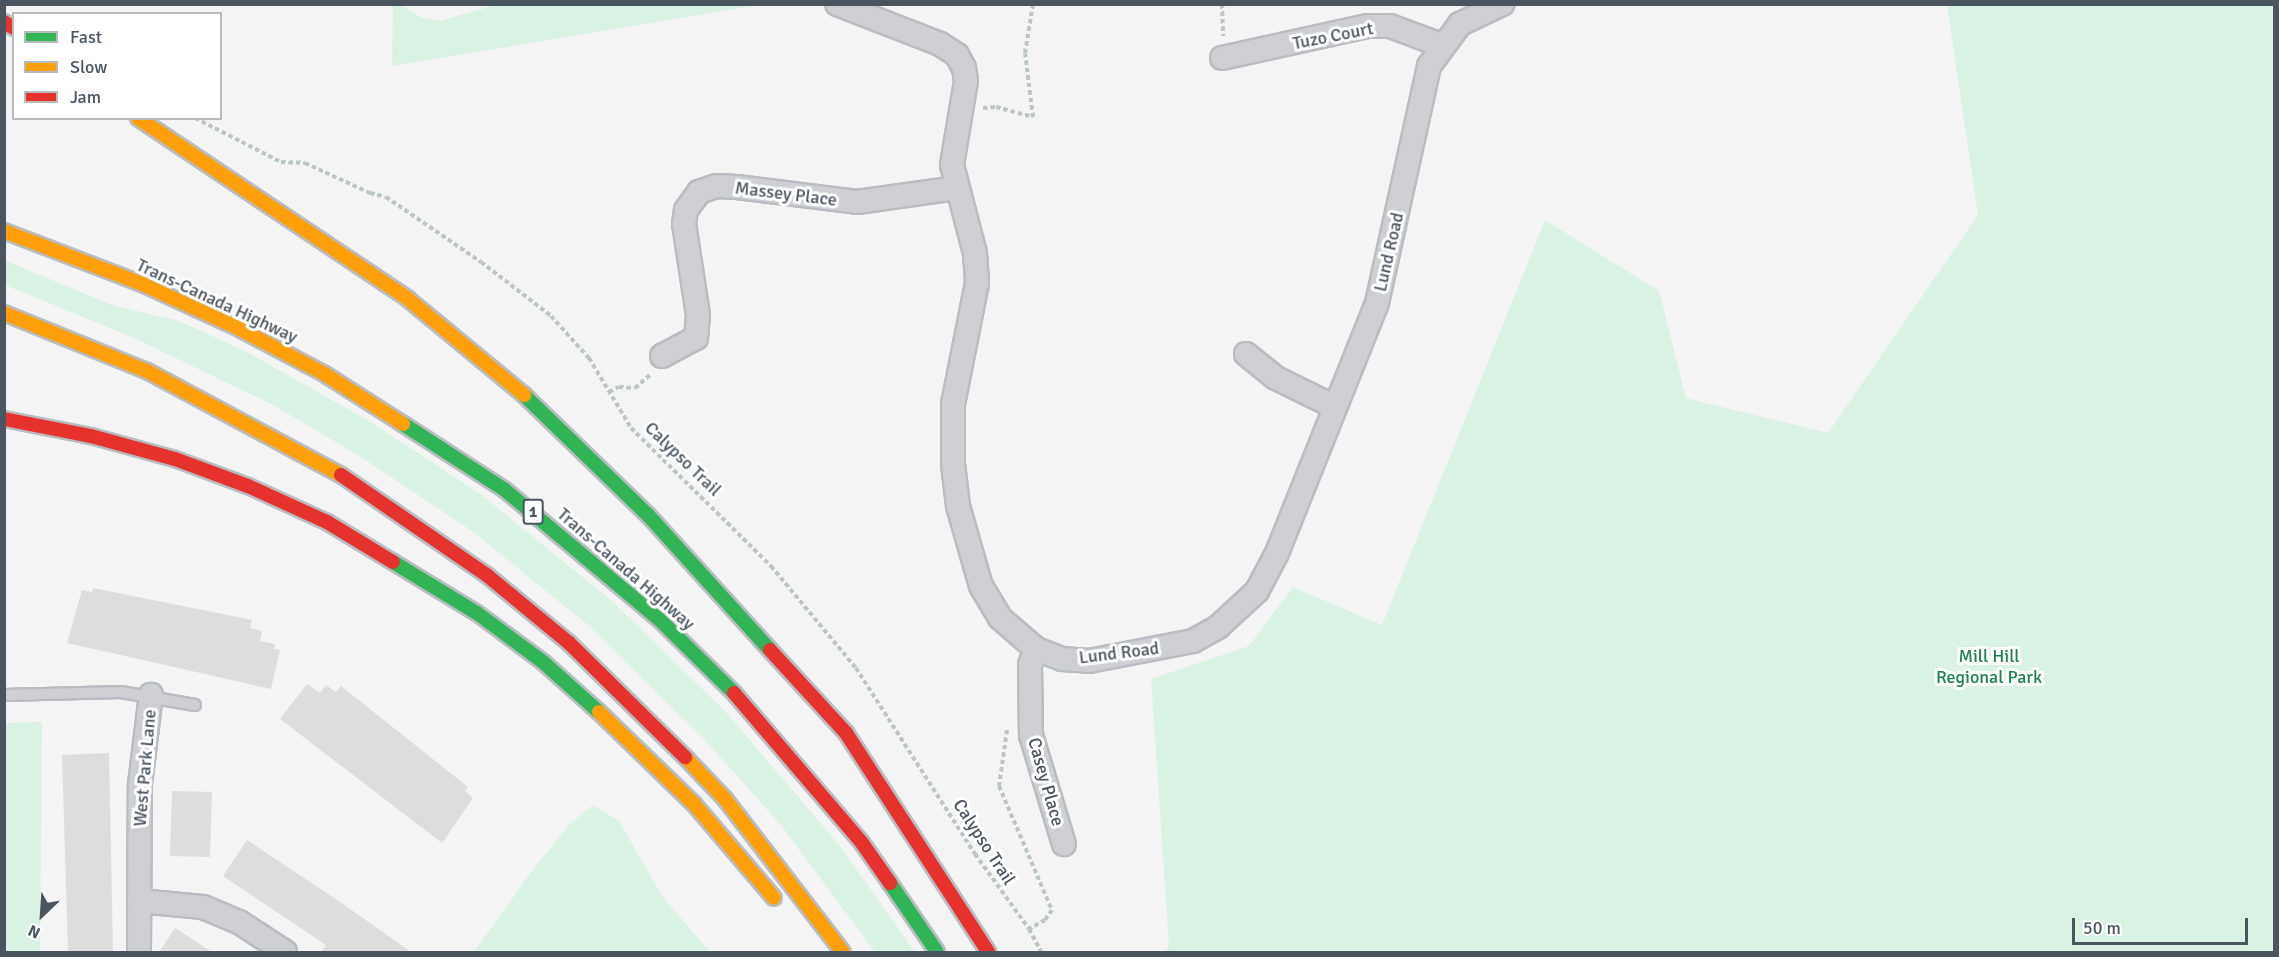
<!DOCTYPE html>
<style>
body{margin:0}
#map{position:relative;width:2279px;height:957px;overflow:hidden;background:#f4f4f4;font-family:Signika,sans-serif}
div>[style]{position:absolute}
.green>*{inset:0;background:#daf2e4}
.building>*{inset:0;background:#ddddde}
.path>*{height:4px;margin-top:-2px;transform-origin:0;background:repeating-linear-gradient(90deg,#bbc7c4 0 4.5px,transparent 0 7.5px)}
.roads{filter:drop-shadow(2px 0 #b9bdc2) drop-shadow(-2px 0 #b9bdc2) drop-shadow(0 2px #b9bdc2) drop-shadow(0 -2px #b9bdc2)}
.lane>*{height:10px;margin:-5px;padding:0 5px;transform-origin:5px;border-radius:5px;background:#cdcfd2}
.street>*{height:22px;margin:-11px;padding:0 11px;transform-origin:11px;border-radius:11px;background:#cdcfd2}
.fast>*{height:14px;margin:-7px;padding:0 7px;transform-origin:7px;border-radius:7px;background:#30b455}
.slow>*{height:14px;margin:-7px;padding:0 7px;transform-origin:7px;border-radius:7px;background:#ff9f0a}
.jam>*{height:14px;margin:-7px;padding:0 7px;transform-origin:7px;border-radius:7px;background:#e5322d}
span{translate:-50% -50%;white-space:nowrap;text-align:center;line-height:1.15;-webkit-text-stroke:6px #fff;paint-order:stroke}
.shield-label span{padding:2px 4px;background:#fff;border:2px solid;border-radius:4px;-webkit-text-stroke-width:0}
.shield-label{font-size:16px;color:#4a5560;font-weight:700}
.street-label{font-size:18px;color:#4a5560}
.park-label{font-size:18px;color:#1a8251}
.frame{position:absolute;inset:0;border:6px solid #4a5560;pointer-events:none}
.legend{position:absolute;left:12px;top:12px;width:210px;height:108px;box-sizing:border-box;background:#fff;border:2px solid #b7bbbf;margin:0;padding:8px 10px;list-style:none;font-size:18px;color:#4a5560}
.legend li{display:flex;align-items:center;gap:12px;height:30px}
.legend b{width:30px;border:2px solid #b7bbbf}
.north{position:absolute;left:12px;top:885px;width:60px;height:60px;-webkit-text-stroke:4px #fff;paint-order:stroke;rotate:205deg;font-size:16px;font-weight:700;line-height:24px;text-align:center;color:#4a5560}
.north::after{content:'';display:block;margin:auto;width:21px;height:27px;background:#4a5560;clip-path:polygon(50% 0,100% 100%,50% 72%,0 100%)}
.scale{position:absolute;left:2072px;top:918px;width:176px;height:27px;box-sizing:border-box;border:3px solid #4a5560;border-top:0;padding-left:8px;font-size:18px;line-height:21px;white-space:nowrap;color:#4a5560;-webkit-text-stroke:4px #fff;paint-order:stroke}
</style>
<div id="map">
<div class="green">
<i style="clip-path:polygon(499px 4px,759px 4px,759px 5px,392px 66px,393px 5px,403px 5px,420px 17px,439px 21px)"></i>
<i style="clip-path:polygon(1947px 5px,2274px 5px,2274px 952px,1165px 952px,1169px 946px,1151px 679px,1249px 646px,1293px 587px,1382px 625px,1545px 220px,1659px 291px,1686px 398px,1828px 433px,1978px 215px)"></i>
<i style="clip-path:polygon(4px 260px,112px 305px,179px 321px,247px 352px,369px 421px,479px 493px,612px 601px,725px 711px,840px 846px,915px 952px,875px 952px,781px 825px,704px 739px,588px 625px,472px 531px,361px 457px,273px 405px,132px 337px,5px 285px)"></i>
<i style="clip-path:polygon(42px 722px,40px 952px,5px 952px,5px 723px)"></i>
<i style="clip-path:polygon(593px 805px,619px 821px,662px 896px,710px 952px,474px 952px,534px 868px,570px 824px)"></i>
</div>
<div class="building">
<i style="clip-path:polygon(93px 588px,252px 620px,250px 628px,262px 631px,260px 641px,275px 644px,274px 649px,280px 650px,271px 689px,67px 643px,82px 590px,92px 592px)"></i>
<i style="clip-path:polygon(307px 684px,320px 693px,326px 685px,336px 692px,341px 686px,468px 787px,465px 791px,473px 798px,442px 843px,280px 719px)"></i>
<i style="clip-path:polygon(109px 753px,113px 952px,68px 952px,62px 755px)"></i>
<i style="clip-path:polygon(172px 791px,212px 792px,210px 857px,170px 856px)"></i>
<i style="clip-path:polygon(247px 840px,343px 904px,411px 952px,321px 952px,326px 945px,223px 876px)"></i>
<i style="clip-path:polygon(175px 928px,212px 952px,159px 952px)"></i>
</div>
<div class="path">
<i style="left:1222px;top:4px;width:32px;rotate:88deg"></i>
<i style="left:983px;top:108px;width:13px;rotate:-4deg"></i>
<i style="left:996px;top:107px;width:38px;rotate:15deg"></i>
<i style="left:1033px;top:117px;width:64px;rotate:-97.1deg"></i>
<i style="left:1025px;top:53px;width:50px;rotate:-80.7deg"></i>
<i style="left:195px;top:118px;width:97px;rotate:27.1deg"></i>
<i style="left:281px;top:162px;width:24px;rotate:2deg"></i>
<i style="left:305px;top:163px;width:72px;rotate:24.8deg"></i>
<i style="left:370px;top:193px;width:16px;rotate:14deg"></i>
<i style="left:386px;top:197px;width:115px;rotate:34.4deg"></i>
<i style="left:481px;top:262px;width:88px;rotate:37.6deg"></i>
<i style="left:551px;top:316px;width:57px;rotate:47.9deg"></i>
<i style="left:589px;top:358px;width:82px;rotate:59deg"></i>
<i style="left:631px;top:428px;width:197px;rotate:44.6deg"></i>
<i style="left:771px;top:566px;width:133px;rotate:50.2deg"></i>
<i style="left:856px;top:668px;width:221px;rotate:57.4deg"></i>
<i style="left:975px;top:854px;width:92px;rotate:54.2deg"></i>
<i style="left:1029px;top:929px;width:26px;rotate:62deg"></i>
<i style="left:609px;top:392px;width:11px;rotate:-27deg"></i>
<i style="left:619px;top:387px;width:16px;rotate:4deg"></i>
<i style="left:635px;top:388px;width:20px;rotate:-41deg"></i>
<i style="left:1007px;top:730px;width:57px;rotate:98.1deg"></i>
<i style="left:999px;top:786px;width:135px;rotate:66.9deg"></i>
<i style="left:1052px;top:910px;width:12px;rotate:125deg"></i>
<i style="left:1045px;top:920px;width:18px;rotate:151deg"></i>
</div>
<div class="roads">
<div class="lane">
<i style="left:4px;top:695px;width:117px;rotate:-1.5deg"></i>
<i style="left:121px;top:692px;width:75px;rotate:10deg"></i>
</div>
<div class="street">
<i style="left:837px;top:4px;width:110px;rotate:21.2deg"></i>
<i style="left:940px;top:44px;width:20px;rotate:33deg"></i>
<i style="left:957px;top:55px;width:15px;rotate:62deg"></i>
<i style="left:964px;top:68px;width:13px;rotate:81deg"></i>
<i style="left:966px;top:81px;width:85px;rotate:99.5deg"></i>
<i style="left:952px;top:165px;width:91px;rotate:75.4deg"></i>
<i style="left:975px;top:253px;width:30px;rotate:86deg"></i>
<i style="left:977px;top:283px;width:123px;rotate:101.2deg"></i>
<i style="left:953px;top:404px;width:60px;rotate:90deg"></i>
<i style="left:953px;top:464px;width:42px;rotate:83.2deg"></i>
<i style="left:958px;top:506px;width:83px;rotate:74deg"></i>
<i style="left:981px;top:586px;width:37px;rotate:59deg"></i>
<i style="left:1000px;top:618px;width:48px;rotate:40.7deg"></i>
<i style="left:1036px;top:649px;width:28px;rotate:21deg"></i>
<i style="left:1062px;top:659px;width:27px;rotate:4deg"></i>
<i style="left:1089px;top:661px;width:106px;rotate:-10.9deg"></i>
<i style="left:1193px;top:641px;width:29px;rotate:-29deg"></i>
<i style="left:1218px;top:627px;width:53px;rotate:-42.7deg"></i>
<i style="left:1257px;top:591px;width:43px;rotate:-62.2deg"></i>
<i style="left:1277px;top:553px;width:269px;rotate:-68.2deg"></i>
<i style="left:1377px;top:303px;width:243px;rotate:-77.6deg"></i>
<i style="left:1429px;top:66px;width:52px;rotate:-53.6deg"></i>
<i style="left:1460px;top:24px;width:47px;rotate:-25.5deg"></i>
<i style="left:1222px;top:58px;width:149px;rotate:-12.4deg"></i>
<i style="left:1368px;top:26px;width:22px"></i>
<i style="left:1390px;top:26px;width:54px;rotate:20.4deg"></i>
<i style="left:1246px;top:354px;width:38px;rotate:39deg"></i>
<i style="left:1276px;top:378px;width:66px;rotate:26.2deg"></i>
<i style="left:662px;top:356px;width:38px;rotate:-28deg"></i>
<i style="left:696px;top:338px;width:23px;rotate:-85deg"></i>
<i style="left:698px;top:315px;width:92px;rotate:-98.7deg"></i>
<i style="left:684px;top:224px;width:14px;rotate:-82deg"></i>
<i style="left:686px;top:210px;width:22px;rotate:-54deg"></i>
<i style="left:699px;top:192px;width:18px;rotate:-19deg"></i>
<i style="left:716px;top:186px;width:21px;rotate:3deg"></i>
<i style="left:737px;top:187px;width:121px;rotate:7.1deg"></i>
<i style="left:857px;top:202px;width:100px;rotate:-8deg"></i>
<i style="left:1036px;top:649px;width:17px;rotate:111deg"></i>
<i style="left:1030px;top:665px;width:70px;rotate:89.2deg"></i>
<i style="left:1031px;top:735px;width:114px;rotate:73.2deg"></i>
<i style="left:139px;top:901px;width:64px;rotate:5.4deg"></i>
<i style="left:203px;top:907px;width:39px;rotate:23deg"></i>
<i style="left:239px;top:922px;width:55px;rotate:33.1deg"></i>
<i style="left:139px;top:952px;width:168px;rotate:-89.7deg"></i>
<i style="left:140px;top:784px;width:90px;rotate:-83deg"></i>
</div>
<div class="fast">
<i style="left:524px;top:395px;width:173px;rotate:44.1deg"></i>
<i style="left:648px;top:515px;width:182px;rotate:47.9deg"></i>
<i style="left:403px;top:424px;width:121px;rotate:32.9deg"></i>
<i style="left:505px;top:490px;width:202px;rotate:40deg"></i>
<i style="left:660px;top:620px;width:104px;rotate:44.6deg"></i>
<i style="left:393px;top:562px;width:98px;rotate:31.3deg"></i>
<i style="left:477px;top:613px;width:82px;rotate:36.6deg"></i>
<i style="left:543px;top:662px;width:75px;rotate:41.8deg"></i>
<i style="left:890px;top:883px;width:83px;rotate:55.7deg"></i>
</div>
<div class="slow">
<i style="left:138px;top:118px;width:325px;rotate:33.8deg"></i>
<i style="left:408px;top:299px;width:151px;rotate:39.6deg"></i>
<i style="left:4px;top:231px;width:148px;rotate:21deg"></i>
<i style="left:142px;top:284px;width:103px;rotate:24.6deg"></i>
<i style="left:236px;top:327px;width:98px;rotate:27.9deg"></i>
<i style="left:323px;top:373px;width:95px;rotate:32.5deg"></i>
<i style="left:4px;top:313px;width:154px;rotate:22.1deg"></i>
<i style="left:147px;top:371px;width:220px;rotate:28.2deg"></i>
<i style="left:599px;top:712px;width:132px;rotate:44.1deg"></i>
<i style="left:694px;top:804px;width:123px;rotate:49.6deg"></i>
<i style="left:685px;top:757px;width:58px;rotate:46.4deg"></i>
<i style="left:725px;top:799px;width:193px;rotate:52.4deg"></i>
</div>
<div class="jam">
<i style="left:4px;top:22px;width:12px;rotate:31deg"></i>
<i style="left:4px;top:419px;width:89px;rotate:11.1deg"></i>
<i style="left:91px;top:436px;width:87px;rotate:15.3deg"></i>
<i style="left:175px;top:459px;width:78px;rotate:20.3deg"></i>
<i style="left:248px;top:486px;width:87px;rotate:24.5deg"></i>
<i style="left:327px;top:522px;width:77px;rotate:31.2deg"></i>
<i style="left:341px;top:475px;width:178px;rotate:34.5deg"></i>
<i style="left:488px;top:576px;width:105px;rotate:39.6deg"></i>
<i style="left:569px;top:643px;width:163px;rotate:44.5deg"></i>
<i style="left:770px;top:650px;width:113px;rotate:47.5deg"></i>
<i style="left:846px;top:733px;width:261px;rotate:57deg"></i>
<i style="left:734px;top:693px;width:197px;rotate:49.5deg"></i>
<i style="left:862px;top:843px;width:49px;rotate:55deg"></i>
</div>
</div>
<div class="shield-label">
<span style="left:533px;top:512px">1</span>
</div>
<div class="street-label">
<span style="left:1333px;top:36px;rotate:-11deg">Tuzo Court</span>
<span style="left:786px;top:194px;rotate:7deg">Massey Place</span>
<span style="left:1389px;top:252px;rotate:-77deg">Lund Road</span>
<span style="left:217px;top:301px;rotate:25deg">Trans-Canada Highway</span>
<span style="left:683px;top:459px;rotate:44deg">Calypso Trail</span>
<span style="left:626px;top:569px;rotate:41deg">Trans-Canada Highway</span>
<span style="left:1119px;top:653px;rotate:-7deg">Lund Road</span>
<span style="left:145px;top:768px;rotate:-85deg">West Park Lane</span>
<span style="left:1046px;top:782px;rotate:74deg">Casey Place</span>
<span style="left:984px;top:842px;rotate:57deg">Calypso Trail</span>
</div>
<div class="park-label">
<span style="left:1989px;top:667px">Mill Hill<br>Regional Park</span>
</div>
<div class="frame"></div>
<ul class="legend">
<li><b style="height:8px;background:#30b455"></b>Fast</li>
<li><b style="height:8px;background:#ff9f0a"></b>Slow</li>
<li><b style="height:8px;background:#e5322d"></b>Jam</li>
</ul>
<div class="north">N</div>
<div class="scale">50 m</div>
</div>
